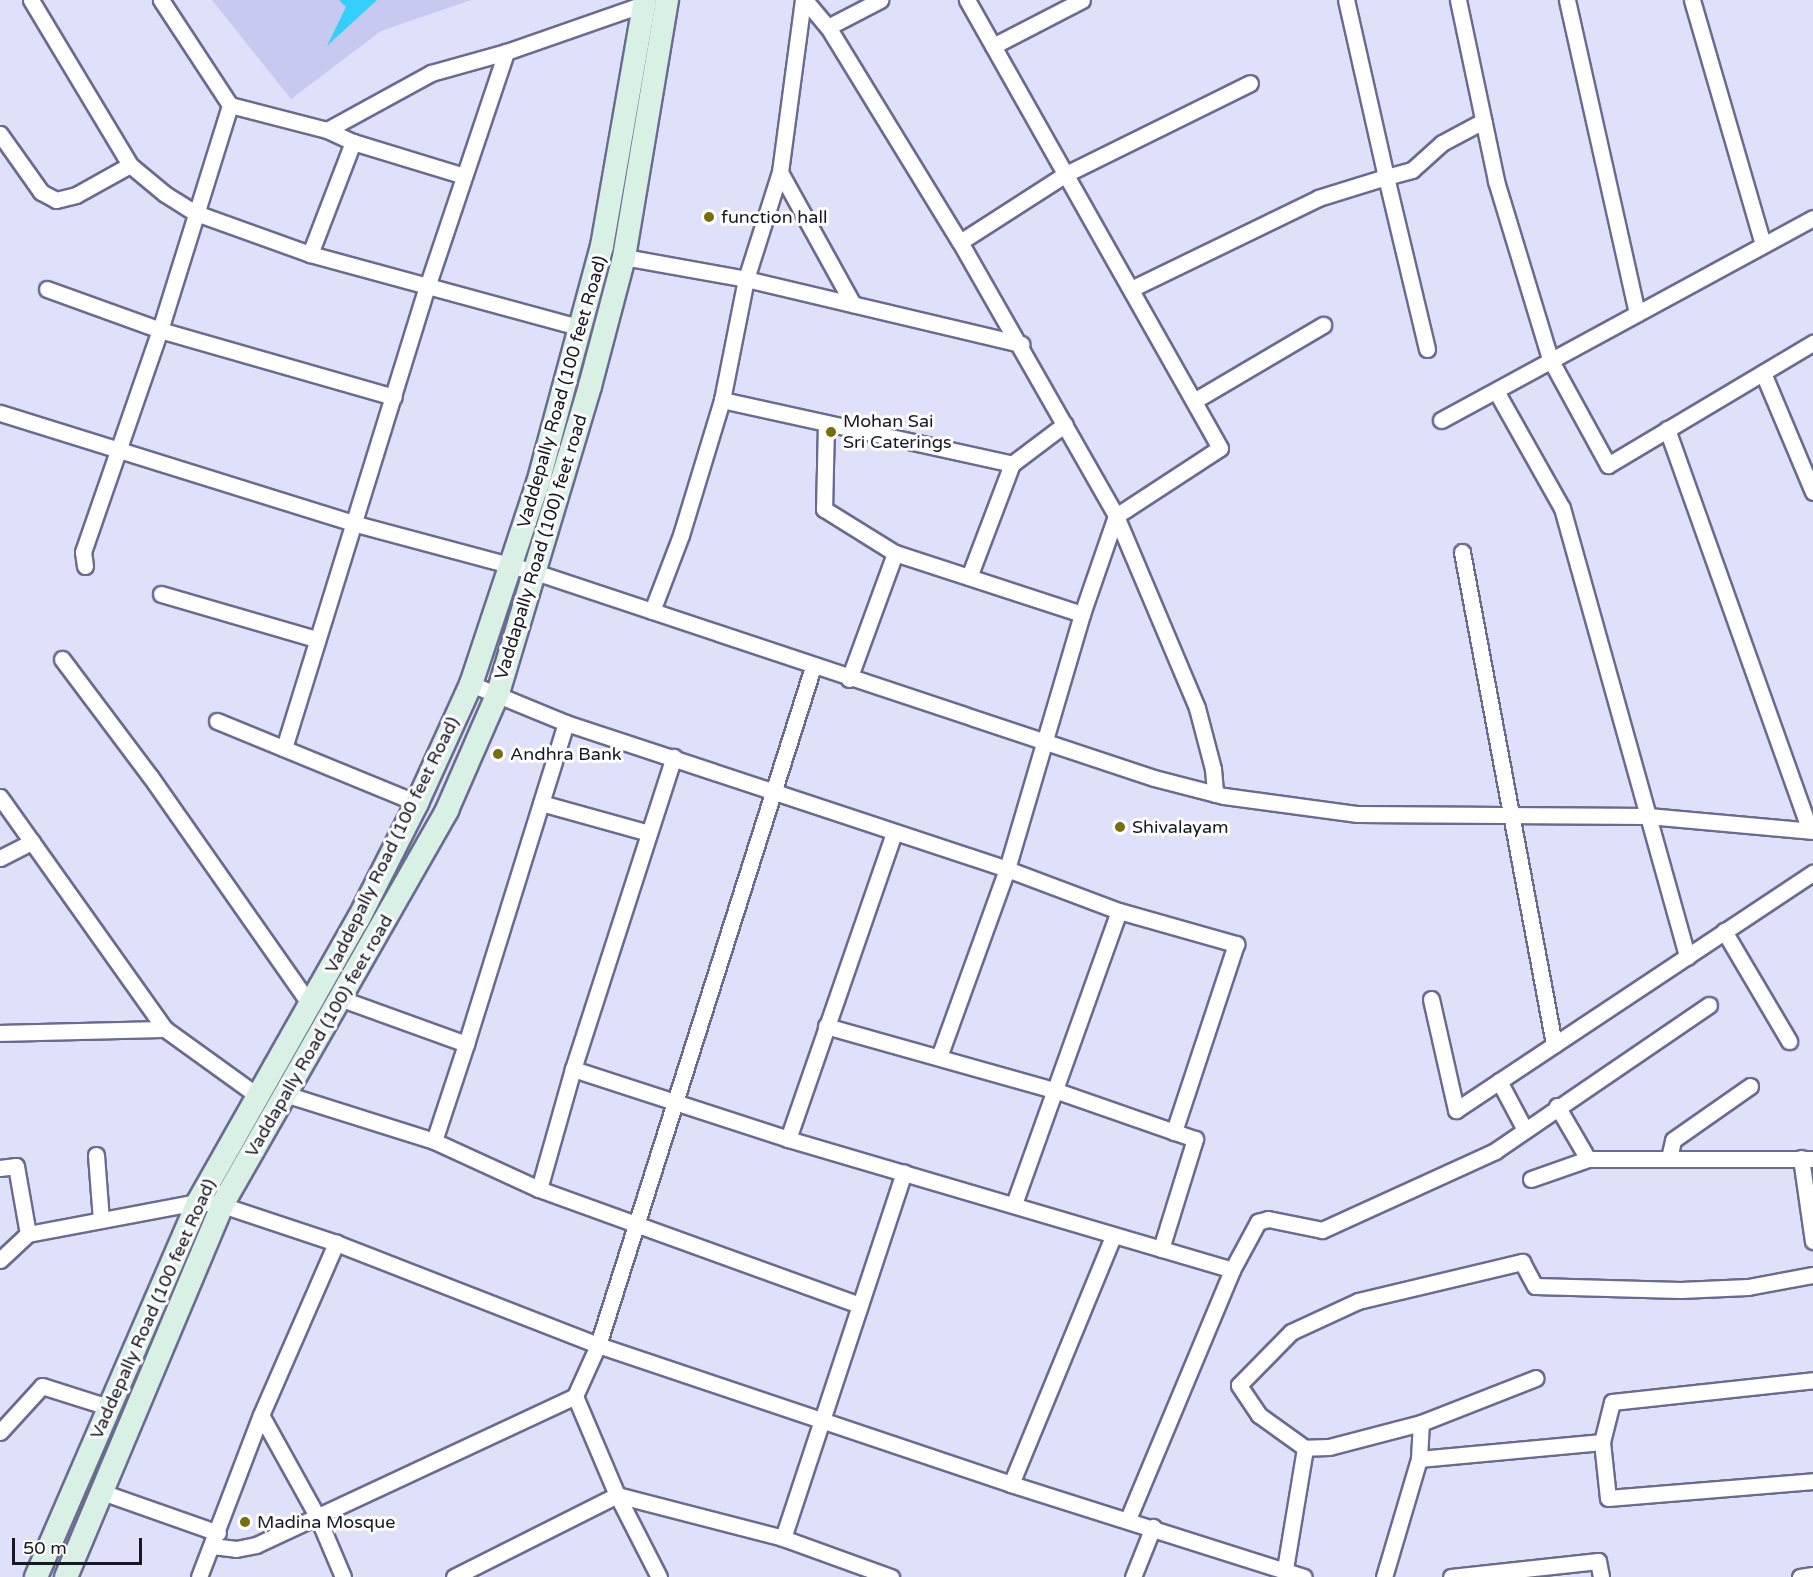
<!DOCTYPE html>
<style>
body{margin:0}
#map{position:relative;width:1813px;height:1577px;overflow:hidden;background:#dfe0f9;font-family:"Varela Round",sans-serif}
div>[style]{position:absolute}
.green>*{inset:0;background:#c7c9f0}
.water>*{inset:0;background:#35cffc}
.roads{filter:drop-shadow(2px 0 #6a6b90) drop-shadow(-2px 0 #6a6b90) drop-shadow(0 2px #6a6b90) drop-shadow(0 -2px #6a6b90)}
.street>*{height:15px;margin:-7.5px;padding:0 7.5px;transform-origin:7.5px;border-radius:7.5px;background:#fff}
.secondary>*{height:22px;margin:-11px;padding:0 11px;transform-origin:11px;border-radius:11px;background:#d9f0e5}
.dots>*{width:16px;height:16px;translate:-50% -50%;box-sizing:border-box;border:3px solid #fff;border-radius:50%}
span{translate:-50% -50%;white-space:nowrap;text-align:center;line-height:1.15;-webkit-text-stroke:6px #fff;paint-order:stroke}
.poi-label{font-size:18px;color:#171725}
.left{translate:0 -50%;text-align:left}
.street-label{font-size:18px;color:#171725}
.scale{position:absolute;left:12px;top:1538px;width:130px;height:27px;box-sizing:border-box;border:3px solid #171725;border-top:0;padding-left:8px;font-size:18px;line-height:21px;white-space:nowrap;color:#171725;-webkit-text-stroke:4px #fff;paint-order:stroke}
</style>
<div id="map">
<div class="green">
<i style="clip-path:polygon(212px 0,471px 0,381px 31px,291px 99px)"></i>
</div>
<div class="water">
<i style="clip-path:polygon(339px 0,377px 0,327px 46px,346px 7px)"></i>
</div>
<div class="roads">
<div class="street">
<i style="left:31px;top:0;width:192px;rotate:59deg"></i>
<i style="left:130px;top:165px;width:45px;rotate:39.6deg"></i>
<i style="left:165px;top:194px;width:36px;rotate:32deg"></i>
<i style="left:196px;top:213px;width:121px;rotate:19.8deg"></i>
<i style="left:310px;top:254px;width:279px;rotate:15.2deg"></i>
<i style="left:805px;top:0;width:35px;rotate:50deg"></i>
<i style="left:828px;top:27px;width:252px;rotate:58.5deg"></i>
<i style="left:960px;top:242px;width:315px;rotate:60.3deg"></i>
<i style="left:1116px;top:516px;width:124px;rotate:-33.2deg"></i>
<i style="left:1220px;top:448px;width:515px;rotate:-119.45deg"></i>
<i style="left:1458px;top:0;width:185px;rotate:78.1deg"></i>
<i style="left:1496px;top:181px;width:186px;rotate:73.1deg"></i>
<i style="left:1550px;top:359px;width:121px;rotate:61.3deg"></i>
<i style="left:1608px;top:465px;width:239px;rotate:-30.8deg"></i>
<i style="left:1567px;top:0;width:321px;rotate:77.4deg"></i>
<i style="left:1692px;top:0;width:254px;rotate:73.8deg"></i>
<i style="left:828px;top:27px;width:59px;rotate:-27.4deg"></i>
<i style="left:993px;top:46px;width:100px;rotate:-27.3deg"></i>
<i style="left:230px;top:105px;width:100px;rotate:14.5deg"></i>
<i style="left:327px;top:130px;width:29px;rotate:25deg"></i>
<i style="left:353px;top:142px;width:116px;rotate:17deg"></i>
<i style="left:327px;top:130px;width:119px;rotate:-28.7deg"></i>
<i style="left:431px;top:73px;width:78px;rotate:-15.6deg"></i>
<i style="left:506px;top:52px;width:146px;rotate:-19.2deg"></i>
<i style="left:0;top:134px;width:71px;rotate:54.7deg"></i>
<i style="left:41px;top:192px;width:17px;rotate:28deg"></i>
<i style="left:56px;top:200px;width:21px;rotate:-14deg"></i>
<i style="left:76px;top:195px;width:62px;rotate:-29.1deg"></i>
<i style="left:780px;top:172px;width:151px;rotate:61.1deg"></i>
<i style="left:960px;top:242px;width:126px;rotate:-32.7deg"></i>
<i style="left:1066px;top:174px;width:205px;rotate:-26.3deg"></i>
<i style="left:310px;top:254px;width:120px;rotate:-69deg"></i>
<i style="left:624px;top:257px;width:124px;rotate:10.2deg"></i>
<i style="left:746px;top:279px;width:283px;rotate:13.3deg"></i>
<i style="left:47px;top:289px;width:120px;rotate:19.9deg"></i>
<i style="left:160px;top:330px;width:243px;rotate:16deg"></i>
<i style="left:1131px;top:289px;width:208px;rotate:-25.9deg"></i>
<i style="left:1318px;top:198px;width:71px;rotate:-17.2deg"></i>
<i style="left:1386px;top:177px;width:181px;rotate:-102.7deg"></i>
<i style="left:1427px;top:349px;width:177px;rotate:-103.4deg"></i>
<i style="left:1386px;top:177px;width:27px;rotate:-15deg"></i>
<i style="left:1412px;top:170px;width:40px;rotate:-42deg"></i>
<i style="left:1442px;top:143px;width:47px;rotate:-28.2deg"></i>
<i style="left:1763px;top:373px;width:129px;rotate:67.2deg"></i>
<i style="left:1496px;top:391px;width:134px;rotate:60.6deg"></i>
<i style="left:1562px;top:508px;width:466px;rotate:74.4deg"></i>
<i style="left:722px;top:400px;width:297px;rotate:12.4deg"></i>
<i style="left:1194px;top:401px;width:150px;rotate:-30.5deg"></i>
<i style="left:0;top:413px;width:373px;rotate:17.3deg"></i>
<i style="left:356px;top:524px;width:185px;rotate:15deg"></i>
<i style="left:535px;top:572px;width:652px;rotate:18.41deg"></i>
<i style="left:1154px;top:778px;width:72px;rotate:14.4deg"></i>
<i style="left:1224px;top:796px;width:135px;rotate:7.7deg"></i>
<i style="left:1358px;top:814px;width:290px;rotate:0.4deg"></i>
<i style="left:1648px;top:816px;width:166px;rotate:5.2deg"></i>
<i style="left:1441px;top:420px;width:423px;rotate:-28.5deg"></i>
<i style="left:826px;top:423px;width:86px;rotate:91.3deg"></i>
<i style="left:824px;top:509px;width:84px;rotate:31.8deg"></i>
<i style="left:1667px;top:429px;width:426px;rotate:70.4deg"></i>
<i style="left:1116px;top:516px;width:208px;rotate:67.1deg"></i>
<i style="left:1197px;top:708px;width:63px;rotate:75.3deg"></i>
<i style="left:1213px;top:769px;width:25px;rotate:85deg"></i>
<i style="left:1462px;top:552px;width:501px;rotate:79.41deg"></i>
<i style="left:85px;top:566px;width:14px;rotate:-98deg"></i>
<i style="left:83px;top:552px;width:235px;rotate:-70.9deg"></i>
<i style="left:160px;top:330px;width:236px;rotate:-72.7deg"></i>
<i style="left:230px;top:105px;width:126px;rotate:-123.3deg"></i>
<i style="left:969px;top:577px;width:121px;rotate:-69.2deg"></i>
<i style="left:1012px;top:464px;width:66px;rotate:-37deg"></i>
<i style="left:161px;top:594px;width:161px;rotate:16.2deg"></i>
<i style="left:652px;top:611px;width:81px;rotate:-69.1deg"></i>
<i style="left:681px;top:535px;width:141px;rotate:-73.1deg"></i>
<i style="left:722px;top:400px;width:123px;rotate:-78.8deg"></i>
<i style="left:746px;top:279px;width:112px;rotate:-72.4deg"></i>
<i style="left:780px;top:172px;width:174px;rotate:-82.4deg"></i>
<i style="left:62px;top:659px;width:146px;rotate:53.1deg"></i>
<i style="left:150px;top:776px;width:277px;rotate:55deg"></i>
<i style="left:849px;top:679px;width:134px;rotate:-69.9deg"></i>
<i style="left:895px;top:553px;width:197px;rotate:18.1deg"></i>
<i style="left:471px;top:684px;width:103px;rotate:22.3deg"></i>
<i style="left:566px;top:723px;width:465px;rotate:18.3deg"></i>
<i style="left:1007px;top:869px;width:120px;rotate:20.6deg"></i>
<i style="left:1119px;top:911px;width:122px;rotate:15.8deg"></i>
<i style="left:1236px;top:944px;width:198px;rotate:108.3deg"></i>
<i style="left:217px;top:721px;width:216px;rotate:22.3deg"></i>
<i style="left:284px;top:748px;width:483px;rotate:-72.8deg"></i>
<i style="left:427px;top:287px;width:248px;rotate:-71.4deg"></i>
<i style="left:0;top:797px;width:285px;rotate:54.6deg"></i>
<i style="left:165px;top:1029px;width:115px;rotate:35.8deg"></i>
<i style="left:541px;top:803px;width:112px;rotate:15.5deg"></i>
<i style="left:0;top:858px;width:36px;rotate:-27deg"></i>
<i style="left:1724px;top:931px;width:128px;rotate:59.4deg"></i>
<i style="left:342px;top:999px;width:132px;rotate:19.9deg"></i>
<i style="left:466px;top:1044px;width:336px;rotate:-72.7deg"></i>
<i style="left:1431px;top:999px;width:114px;rotate:77.3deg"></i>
<i style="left:1456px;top:1110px;width:429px;rotate:-33.6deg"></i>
<i style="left:826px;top:1026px;width:240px;rotate:15.7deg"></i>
<i style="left:1057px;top:1091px;width:146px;rotate:19.2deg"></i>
<i style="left:1195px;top:1139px;width:115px;rotate:107.2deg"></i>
<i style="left:0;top:1033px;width:165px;rotate:-1.4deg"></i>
<i style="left:939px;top:1057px;width:200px;rotate:-70.1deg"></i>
<i style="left:1007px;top:869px;width:266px;rotate:-73.6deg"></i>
<i style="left:1082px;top:614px;width:104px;rotate:-70.9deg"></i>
<i style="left:573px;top:1069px;width:226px;rotate:18deg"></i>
<i style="left:788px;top:1139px;width:463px;rotate:16.4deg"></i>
<i style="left:1499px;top:1081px;width:55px;rotate:62deg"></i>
<i style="left:285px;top:1094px;width:156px;rotate:17.5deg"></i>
<i style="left:434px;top:1141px;width:115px;rotate:24.6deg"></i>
<i style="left:539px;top:1189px;width:341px;rotate:19.9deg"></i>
<i style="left:1557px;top:1106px;width:61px;rotate:59.7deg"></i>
<i style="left:1588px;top:1159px;width:225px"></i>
<i style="left:788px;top:1139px;width:324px;rotate:-70.9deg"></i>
<i style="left:434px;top:1141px;width:102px;rotate:-71.7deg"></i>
<i style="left:96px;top:1155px;width:65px;rotate:85.6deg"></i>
<i style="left:1669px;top:1158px;width:18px;rotate:-77deg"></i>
<i style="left:1673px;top:1140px;width:94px;rotate:-35deg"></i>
<i style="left:1801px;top:1158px;width:84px;rotate:81.8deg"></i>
<i style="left:0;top:1168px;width:16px;rotate:-7deg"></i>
<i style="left:16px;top:1166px;width:69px;rotate:80deg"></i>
<i style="left:28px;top:1234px;width:173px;rotate:-10.7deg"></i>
<i style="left:198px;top:1202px;width:24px;rotate:7deg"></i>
<i style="left:222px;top:1205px;width:120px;rotate:18.4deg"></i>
<i style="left:336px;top:1243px;width:281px;rotate:21.3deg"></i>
<i style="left:598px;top:1345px;width:436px;rotate:18.6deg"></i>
<i style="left:1011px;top:1484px;width:307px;rotate:17.6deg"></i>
<i style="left:1531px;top:1179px;width:60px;rotate:-19.3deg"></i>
<i style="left:539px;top:1189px;width:125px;rotate:-74.2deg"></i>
<i style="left:573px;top:1069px;width:328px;rotate:-72.1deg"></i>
<i style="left:1014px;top:1204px;width:311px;rotate:-70.3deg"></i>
<i style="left:0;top:1260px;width:38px;rotate:-43deg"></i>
<i style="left:261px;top:1415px;width:118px;rotate:61deg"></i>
<i style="left:318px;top:1518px;width:64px;rotate:67deg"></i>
<i style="left:1421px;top:1423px;width:95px;rotate:165.4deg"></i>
<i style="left:1329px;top:1447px;width:24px;rotate:178deg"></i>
<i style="left:1305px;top:1448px;width:57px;rotate:-144.3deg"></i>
<i style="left:1259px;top:1415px;width:36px;rotate:-124deg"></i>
<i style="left:1239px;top:1385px;width:74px;rotate:-45.5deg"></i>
<i style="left:1291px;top:1332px;width:74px;rotate:-24.8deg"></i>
<i style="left:1358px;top:1301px;width:169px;rotate:-13.4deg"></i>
<i style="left:1522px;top:1262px;width:27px;rotate:62deg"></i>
<i style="left:1535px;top:1286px;width:145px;rotate:1.6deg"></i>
<i style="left:1680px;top:1290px;width:68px;rotate:-2.5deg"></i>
<i style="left:1748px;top:1287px;width:66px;rotate:-10.5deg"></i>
<i style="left:0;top:1432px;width:62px;rotate:-47.6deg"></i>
<i style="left:42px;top:1386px;width:69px;rotate:17.7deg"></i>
<i style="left:1602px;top:1442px;width:41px;rotate:-76deg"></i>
<i style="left:1612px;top:1402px;width:202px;rotate:-6.2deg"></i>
<i style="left:1419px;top:1459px;width:36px;rotate:-87deg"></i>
<i style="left:1421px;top:1423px;width:123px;rotate:-21.4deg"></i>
<i style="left:1011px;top:1484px;width:268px;rotate:-67.6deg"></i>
<i style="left:99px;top:1491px;width:126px;rotate:19.4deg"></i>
<i style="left:1128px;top:1519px;width:270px;rotate:-67.3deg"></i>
<i style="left:1232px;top:1270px;width:55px;rotate:-61.6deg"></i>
<i style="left:1258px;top:1222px;width:10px;rotate:-17deg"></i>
<i style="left:1268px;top:1219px;width:55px;rotate:11.5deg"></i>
<i style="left:1322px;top:1230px;width:190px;rotate:-24.5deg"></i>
<i style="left:1495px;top:1151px;width:259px;rotate:-34.3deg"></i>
<i style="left:783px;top:1538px;width:385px;rotate:-71.7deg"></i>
<i style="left:212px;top:1546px;width:24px;rotate:7deg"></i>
<i style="left:236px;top:1549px;width:20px;rotate:-11deg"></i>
<i style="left:256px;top:1545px;width:352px;rotate:-25deg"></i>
<i style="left:1285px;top:1569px;width:123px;rotate:-80.6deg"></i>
<i style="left:199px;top:1577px;width:173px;rotate:-69.1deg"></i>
<i style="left:261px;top:1415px;width:188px;rotate:-66.4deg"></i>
<i style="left:454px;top:1577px;width:182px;rotate:-26.7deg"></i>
<i style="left:617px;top:1495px;width:171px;rotate:14.5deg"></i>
<i style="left:783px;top:1538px;width:115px;rotate:19.9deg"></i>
<i style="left:659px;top:1577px;width:92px;rotate:-117.1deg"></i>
<i style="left:617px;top:1495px;width:108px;rotate:-113deg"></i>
<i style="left:575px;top:1396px;width:56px;rotate:-65.7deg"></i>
<i style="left:598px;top:1345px;width:711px;rotate:-72.41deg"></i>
<i style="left:1133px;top:1577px;width:54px;rotate:-68.2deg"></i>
<i style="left:1384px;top:1577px;width:123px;rotate:-73.5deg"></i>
<i style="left:1419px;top:1459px;width:184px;rotate:-5.3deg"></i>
<i style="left:1602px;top:1442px;width:56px;rotate:83.9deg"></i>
<i style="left:1608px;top:1498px;width:206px;rotate:-4.7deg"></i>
<i style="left:1451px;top:1577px;width:148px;rotate:-6.2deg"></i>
<i style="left:1598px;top:1561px;width:16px;rotate:79deg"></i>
<i style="left:1800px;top:1577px;width:13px;rotate:-9deg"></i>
</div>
<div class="secondary">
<i style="left:36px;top:1577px;width:408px;rotate:-66.6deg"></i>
<i style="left:198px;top:1202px;width:326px;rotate:-60.5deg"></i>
<i style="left:359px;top:918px;width:129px;rotate:-63.2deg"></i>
<i style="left:417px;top:803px;width:131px;rotate:-65.6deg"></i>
<i style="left:471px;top:684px;width:212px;rotate:-71.6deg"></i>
<i style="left:538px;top:483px;width:245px;rotate:-74.9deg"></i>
<i style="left:602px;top:246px;width:250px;rotate:-80.1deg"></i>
<i style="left:66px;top:1577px;width:403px;rotate:-67.2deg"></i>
<i style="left:222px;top:1205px;width:455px;rotate:-60.3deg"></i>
<i style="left:447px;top:810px;width:128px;rotate:-66.4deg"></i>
<i style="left:498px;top:693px;width:320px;rotate:-73.3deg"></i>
<i style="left:590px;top:386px;width:133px;rotate:-75.2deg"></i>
<i style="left:624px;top:257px;width:261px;rotate:-80.5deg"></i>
</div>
</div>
<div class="dots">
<i style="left:709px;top:217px;background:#786e0a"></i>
<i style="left:831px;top:432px;background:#786e0a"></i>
<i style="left:498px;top:754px;background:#786e0a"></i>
<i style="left:1120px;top:827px;background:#786e0a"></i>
<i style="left:245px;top:1522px;background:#786e0a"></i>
</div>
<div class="poi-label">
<span class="left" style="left:721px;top:217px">function hall</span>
<span class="left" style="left:843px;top:432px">Mohan Sai<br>Sri Caterings</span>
<span class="left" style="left:510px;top:754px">Andhra Bank</span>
<span class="left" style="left:1132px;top:827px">Shivalayam</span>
<span class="left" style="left:257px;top:1522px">Madina Mosque</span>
</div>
<div class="street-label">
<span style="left:562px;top:392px;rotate:-74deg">Vaddepally Road (100 feet Road)</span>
<span style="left:541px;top:547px;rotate:-73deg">Vaddapally Road (100) feet road</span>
<span style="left:392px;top:845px;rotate:-64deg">Vaddepally Road (100 feet Road)</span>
<span style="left:319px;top:1036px;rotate:-60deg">Vaddapally Road (100) feet road</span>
<span style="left:153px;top:1309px;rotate:-66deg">Vaddepally Road (100 feet Road)</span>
</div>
<div class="scale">50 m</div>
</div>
